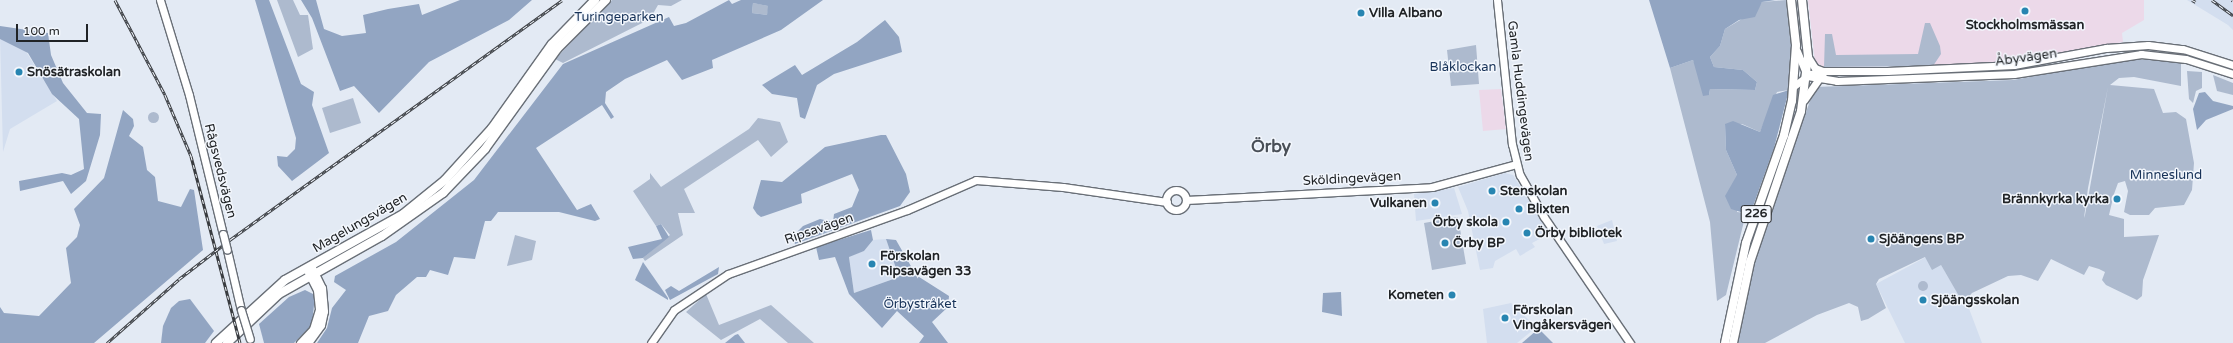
<!DOCTYPE html>
<meta charset="utf-8">
<style>
body{margin:0}
#map{position:relative;width:2233px;height:343px;overflow:hidden;background:#e3eaf4;font-family:"Varela Round",sans-serif}
div>[style]{position:absolute}
.commercial>*{inset:0;background:#ecd9e9}
.built>*{inset:0;background:#d3deef}
.green>*{inset:0;background:#adbace}
.round{border-radius:50%}
.forest>*{inset:0;background:#92a5c2}
.roads{filter:drop-shadow(1px 0 #696f77) drop-shadow(-1px 0 #696f77) drop-shadow(0 1px #696f77) drop-shadow(0 -1px #696f77)}
.minor>*{height:7px;margin:-3.5px;padding:0 3.5px;transform-origin:3.5px;border-radius:3.5px;background:#fff}
.minor>.ring{margin:-3.5px;padding:0;box-sizing:content-box;background:none;border:7px solid #fff;border-radius:50%}
.major>*{height:8px;margin:-4px;padding:0 4px;transform-origin:4px;border-radius:4px;background:#fff}
.rail>*{height:3px;margin-top:-1.5px;transform-origin:0;background:repeating-linear-gradient(90deg,#f3f7fd 0 4.5px,#393c40 0 9px);box-sizing:border-box;border-block:1px solid #393c40}
.bridges{filter:drop-shadow(1px 0 #696f77) drop-shadow(-1px 0 #696f77) drop-shadow(0 1px #696f77) drop-shadow(0 -1px #696f77)}
.minor-bridge>*{height:7px;margin:-3.5px;padding:0 3.5px;transform-origin:3.5px;border-radius:3.5px;background:#fff}
.dots>*{width:11px;height:11px;translate:-50% -50%;box-sizing:border-box;border:2px solid #f3f7fd;border-radius:50%}
span{translate:-50% -50%;white-space:nowrap;text-align:center;line-height:1.15;-webkit-text-stroke:3px #f3f7fd;paint-order:stroke}
.shield-label span{padding:1px 3px;background:#f3f7fd;border:1px solid;border-radius:3px;-webkit-text-stroke-width:0}
.shield-label{font-size:12px;color:#202326;font-weight:700}
.poi-label{font-size:13px;color:#202326;font-weight:700}
.left{translate:0 -50%;text-align:left}
.right{translate:-100% -50%;text-align:right}
.park-label{font-size:13px;color:#173258}
.street-label{font-size:13px;color:#202326}
.district-label{font-size:17px;color:#494f57;font-weight:700}
.scale{position:absolute;left:16px;top:24px;width:72px;height:18px;box-sizing:border-box;border:2px solid #202326;border-top:0;padding-left:5px;font-size:12px;line-height:14px;white-space:nowrap;color:#202326;-webkit-text-stroke:3px #f3f7fd;paint-order:stroke}
</style>
<div id="map">
<div class="commercial">
<i style="clip-path:polygon(1808px 0,2144px 0,2144px 20px,2122px 33px,2123px 42px,2039px 58px,1966px 65px,1824px 67px,1815px 62px)"></i>
<i style="clip-path:polygon(1501px 89px,1506px 129px,1483px 131px,1479px 90px)"></i>
</div>
<div class="built">
<i style="clip-path:polygon(2187px 0,2233px 0,2233px 30px,2228px 25px)"></i>
<i style="clip-path:polygon(0 36px,20px 42px,57px 101px,10px 129px,3px 152px)"></i>
<i style="clip-path:polygon(1505px 173px,1513px 175px,1549px 234px,1532px 243px,1535px 247px,1520px 256px,1516px 249px,1495px 261px,1493px 268px,1480px 270px,1468px 211px,1458px 187px)"></i>
<i style="clip-path:polygon(1454px 188px,1462px 214px,1416px 221px,1414px 194px)"></i>
<i style="clip-path:polygon(1612px 220px,1617px 241px,1604px 244px,1597px 226px)"></i>
<i style="clip-path:polygon(886px 239px,899px 277px,854px 293px,849px 256px,864px 251px,873px 240px)"></i>
<i style="clip-path:polygon(1926px 257px,1941px 265px,1963px 302px,1965px 298px,1982px 343px,1905px 343px,1876px 284px)"></i>
<i style="clip-path:polygon(1511px 303px,1532px 323px,1533px 330px,1517px 343px,1487px 343px,1483px 309px)"></i>
</div>
<div class="green">
<i style="clip-path:polygon(277px 0,293px 0,300px 15px,308px 15px,313px 49px,298px 57px)"></i>
<i style="clip-path:polygon(612px 0,682px 0,671px 6px,658px 5px,650px 19px,563px 63px,555px 59px)"></i>
<i style="clip-path:polygon(1786px 0,1792px 53px,1789px 90px,1777px 92px,1760px 132px,1742px 124px,1725px 124px,1726px 150px,1737px 175px,1737px 212px,1745px 213px,1745px 217px,1726px 295px,1717px 301px,1710px 222px,1670px 68px,1693px 60px,1709px 95px,1710px 89px,1755px 90px,1757px 82px,1743px 70px,1714px 67px,1710px 57px,1720px 46px,1725px 29px,1757px 10px,1762px 2px)"></i>
<i style="clip-path:polygon(753px 3px,769px 6px,767px 15px,752px 13px)"></i>
<i style="clip-path:polygon(1925px 23px,1930px 23px,1940px 46px,1941px 54px,1933px 66px,1824px 67px,1825px 34px,1832px 34px,1836px 55px,1918px 54px)"></i>
<i style="clip-path:polygon(1476px 45px,1479px 84px,1451px 86px,1447px 50px)"></i>
<i style="clip-path:polygon(evenodd,2131px 59px,2181px 62px,2181px 86px,2134px 77px,2119px 78px,2110px 85px,2154px 89px,2163px 113px,2176px 112px,2186px 119px,2194px 163px,2192px 190px,2184px 205px,2155px 208px,2149px 215px,2130px 215px,2124px 212px,2128px 191px,2125px 181px,2118px 183px,2114px 194px,2109px 215px,2124px 219px,2124px 237px,2159px 235px,2143px 280px,2142px 296px,2137px 300px,2106px 285px,2102px 280px,2105px 272px,2099px 269px,2089px 266px,2084px 275px,2051px 259px,2038px 281px,2021px 275px,2008px 276px,1972px 293px,1963px 303px,1941px 265px,1932px 270px,1925px 257px,1879px 279px,1876px 284px,1886px 308px,1868px 319px,1861px 321px,1858px 307px,1849px 303px,1817px 315px,1765px 343px,1737px 343px,1742px 310px,1760px 241px,1815px 87px,2013px 80px,2131px 59px,2108px 87px,2085px 215px,2084px 218px,2088px 188px,2108px 87px)"></i>
<i style="clip-path:polygon(2187px 71px,2202px 72px,2202px 88px,2196px 91px,2193px 103px,2189px 99px)"></i>
<i style="clip-path:polygon(2213px 75px,2233px 83px,2233px 95px,2217px 91px)"></i>
<i style="clip-path:polygon(353px 98px,361px 123px,330px 133px,322px 108px)"></i>
<i class="round" style="left:147.5px;top:111.5px;width:11px;height:11px"></i>
<i style="clip-path:polygon(758px 118px,780px 122px,788px 142px,771px 157px,758px 140px,684px 189px,695px 213px,678px 213px,683px 235px,645px 261px,643px 258px,670px 235px,661px 224px,656px 226px,633px 191px,650px 179px,650px 173px,661px 187px,749px 129px)"></i>
<i style="clip-path:polygon(1458px 217px,1466px 264px,1432px 270px,1424px 223px)"></i>
<i style="clip-path:polygon(515px 235px,536px 241px,532px 260px,507px 266px)"></i>
<i class="round" style="left:1918px;top:281px;width:10px;height:10px"></i>
<i style="clip-path:polygon(706px 294px,719px 325px,771px 305px,814px 343px,788px 343px,760px 319px,721px 340px,686px 312px)"></i>
</div>
<div class="forest">
<i style="clip-path:polygon(255px 0,269px 0,301px 84px,314px 92px,312px 105px,329px 153px,292px 181px,278px 166px,277px 156px,287px 157px,295px 149px,296px 138px)"></i>
<i style="clip-path:polygon(301px 0,316px 0,324px 29px,342px 36px,366px 33px,363px 15px,388px 9px,419px 4px,422px 15px,460px 0,532px 0,509px 20px,429px 62px,379px 113px,354px 86px,340px 91px,312px 18px)"></i>
<i style="clip-path:polygon(evenodd,729px 0,732px 4px,741px 0,823px 0,781px 30px,712px 60px,713px 68px,682px 80px,667px 60px,625px 79px,606px 92px,605px 103px,614px 117px,611px 119px,602px 105px,536px 148px,577px 210px,591px 204px,600px 219px,595px 221px,559px 212px,498px 212px,491px 221px,485px 221px,475px 259px,454px 257px,448px 275px,430px 270px,426px 277px,417px 277px,396px 295px,388px 311px,369px 316px,358px 343px,317px 343px,327px 328px,332px 308px,346px 290px,334px 282px,335px 276px,396px 242px,474px 180px,563px 64px,669px 17px,674px 26px,686px 23px,729px 0,753px 3px,768px 6px,767px 15px,752px 13px,753px 3px)"></i>
<i style="clip-path:polygon(1649px 0,1776px 0,1762px 2px,1755px 17px,1739px 20px,1725px 29px,1720px 46px,1710px 57px,1714px 67px,1743px 70px,1757px 82px,1755px 90px,1710px 89px,1709px 95px,1703px 96px,1693px 60px,1670px 68px)"></i>
<i style="clip-path:polygon(885px 20px,899px 37px,902px 52px,834px 74px,817px 85px,805px 119px,800px 117px,797px 98px,772px 94px,762px 85px,795px 65px,802px 75px,857px 42px)"></i>
<i style="clip-path:polygon(0 26px,48px 33px,51px 55px,63px 83px,87px 113px,101px 114px,100px 135px,86px 181px,71px 194px,63px 181px,20px 191px,19px 181px,62px 173px,71px 175px,84px 169px,79px 119px,52px 94px,28px 53px,0 39px)"></i>
<i style="clip-path:polygon(1789px 90px,1774px 148px,1751px 212px,1745px 217px,1744px 213px,1731px 209px,1725px 196px,1737px 175px,1726px 150px,1725px 124px,1733px 121px,1760px 132px,1773px 95px)"></i>
<i style="clip-path:polygon(2205px 92px,2213px 101px,2233px 106px,2233px 109px,2206px 120px,2197px 130px,2193px 109px,2199px 93px)"></i>
<i style="clip-path:polygon(123px 110px,133px 119px,134px 126px,129px 136px,143px 147px,147px 170px,155px 177px,158px 201px,181px 207px,190px 189px,194px 190px,203px 250px,94px 343px,0 343px,0 307px,4px 313px,39px 316px,71px 283px,66px 248px,77px 237px,80px 225px,74px 209px,104px 178px)"></i>
<i style="clip-path:polygon(881px 135px,886px 135px,906px 174px,910px 192px,900px 206px,795px 244px,792px 237px,803px 226px,820px 219px,833px 222px,834px 214px,852px 207px,859px 190px,852px 174px,801px 194px,802px 203px,761px 217px,757px 214px,753px 208px,761px 180px,782px 182px,825px 147px)"></i>
<i style="clip-path:polygon(661px 224px,669px 237px,643px 258px,633px 259px,628px 247px,662px 239px,656px 226px)"></i>
<i style="clip-path:polygon(871px 230px,873px 240px,864px 251px,849px 257px,854px 293px,899px 277px,886px 239px,896px 240px,916px 275px,949px 296px,948px 307px,932px 322px,948px 343px,919px 343px,924px 336px,897px 311px,882px 328px,849px 294px,835px 257px,819px 260px,816px 247px)"></i>
<i style="clip-path:polygon(643px 262px,668px 298px,668px 300px,635px 280px)"></i>
<i style="clip-path:polygon(719px 267px,718px 274px,670px 300px,665px 290px,671px 286px,679px 291px)"></i>
<i style="clip-path:polygon(305px 290px,315px 295px,312px 325px,294px 343px,264px 343px,259px 324px,289px 297px)"></i>
<i style="clip-path:polygon(1341px 292px,1342px 316px,1322px 312px,1323px 293px)"></i>
<i style="clip-path:polygon(190px 299px,214px 331px,205px 343px,161px 343px,163px 326px,171px 308px,179px 301px)"></i>
<i style="clip-path:polygon(1537px 330px,1540px 330px,1553px 343px,1522px 343px)"></i>
<i style="clip-path:polygon(738px 334px,745px 343px,725px 343px,735px 335px)"></i>
</div>
<div class="roads">
<div class="minor">
<i style="left:160px;top:0;width:99px;rotate:73deg"></i>
<i style="left:189px;top:95px;width:143px;rotate:76.3deg"></i>
<i style="left:1497px;top:0;width:145px;rotate:84.1deg"></i>
<i style="left:1512px;top:144px;width:32px;rotate:76deg"></i>
<i style="left:1520px;top:175px;width:48px;rotate:60.3deg"></i>
<i style="left:1544px;top:217px;width:153px;rotate:55.7deg"></i>
<i style="left:1797px;top:51px;width:27px;rotate:68deg"></i>
<i style="left:1807px;top:76px;width:30px;rotate:9deg"></i>
<i style="left:1837px;top:81px;width:177px;rotate:-2.3deg"></i>
<i style="left:2014px;top:74px;width:129px;rotate:-8.9deg"></i>
<i style="left:2141px;top:54px;width:45px;rotate:6.3deg"></i>
<i style="left:2186px;top:59px;width:49px;rotate:17.7deg"></i>
<i style="left:1808px;top:57px;width:13px;rotate:58deg"></i>
<i style="left:1815px;top:68px;width:9px;rotate:21deg"></i>
<i style="left:1823px;top:71px;width:64px"></i>
<i style="left:1887px;top:71px;width:127px;rotate:-2.7deg"></i>
<i style="left:2014px;top:65px;width:94px;rotate:-10.5deg"></i>
<i style="left:2106px;top:48px;width:42px;rotate:-4.1deg"></i>
<i style="left:2148px;top:45px;width:35px;rotate:7deg"></i>
<i style="left:2183px;top:49px;width:52px;rotate:17.7deg"></i>
<i style="left:1794px;top:86px;width:20px;rotate:-37deg"></i>
<i style="left:1810px;top:74px;width:13px;rotate:-4deg"></i>
<i style="left:1804px;top:100px;width:24px;rotate:-55deg"></i>
<i class="ring" style="left:1166px;top:190px;width:13px;height:13px"></i>
<i style="left:1186px;top:200px;width:246px;rotate:-3deg"></i>
<i style="left:1432px;top:187px;width:87px;rotate:-15.3deg"></i>
<i style="left:227px;top:250px;width:62px;rotate:76.9deg"></i>
<i style="left:300px;top:343px;width:19px;rotate:-47deg"></i>
<i style="left:313px;top:329px;width:21px;rotate:-73deg"></i>
<i style="left:319px;top:309px;width:19px;rotate:-96deg"></i>
<i style="left:317px;top:290px;width:20px;rotate:-117deg"></i>
<i style="left:308px;top:343px;width:22px;rotate:-54deg"></i>
<i style="left:321px;top:325px;width:14px;rotate:-78deg"></i>
<i style="left:324px;top:311px;width:23px;rotate:-95deg"></i>
<i style="left:322px;top:288px;width:25px;rotate:-116deg"></i>
<i style="left:651px;top:343px;width:40px;rotate:-55.1deg"></i>
<i style="left:674px;top:310px;width:65px;rotate:-33.7deg"></i>
<i style="left:728px;top:274px;width:190px;rotate:-19.7deg"></i>
<i style="left:907px;top:210px;width:75px;rotate:-23.5deg"></i>
<i style="left:976px;top:180px;width:87px;rotate:4.6deg"></i>
<i style="left:1063px;top:187px;width:105px;rotate:8.2deg"></i>
</div>
<div class="major">
<i style="left:216px;top:343px;width:93px;rotate:-42.4deg"></i>
<i style="left:285px;top:280px;width:135px;rotate:-29.2deg"></i>
<i style="left:403px;top:214px;width:54px;rotate:-39deg"></i>
<i style="left:445px;top:180px;width:70px;rotate:-47.9deg"></i>
<i style="left:492px;top:128px;width:103px;rotate:-54.5deg"></i>
<i style="left:552px;top:44px;width:62px;rotate:-45.7deg"></i>
<i style="left:227px;top:343px;width:71px;rotate:-43.3deg"></i>
<i style="left:279px;top:294px;width:118px;rotate:-29.4deg"></i>
<i style="left:382px;top:236px;width:75px;rotate:-35.2deg"></i>
<i style="left:443px;top:193px;width:61px;rotate:-46.3deg"></i>
<i style="left:485px;top:149px;width:123px;rotate:-54.2deg"></i>
<i style="left:557px;top:49px;width:69px;rotate:-45deg"></i>
<i style="left:1725px;top:343px;width:102px;rotate:-78.1deg"></i>
<i style="left:1746px;top:243px;width:114px;rotate:-70.6deg"></i>
<i style="left:1784px;top:135px;width:35px;rotate:-77deg"></i>
<i style="left:1792px;top:101px;width:56px;rotate:-85.9deg"></i>
<i style="left:1796px;top:45px;width:45px;rotate:-96.3deg"></i>
<i style="left:1733px;top:343px;width:83px;rotate:-78.1deg"></i>
<i style="left:1750px;top:262px;width:159px;rotate:-71.3deg"></i>
<i style="left:1801px;top:111px;width:54px;rotate:-82.6deg"></i>
<i style="left:1808px;top:57px;width:57px;rotate:-96deg"></i>
</div>
</div>
<div class="rail">
<i style="left:115px;top:0;width:107px;rotate:62.2deg"></i>
<i style="left:165px;top:95px;width:66px;rotate:66.9deg"></i>
<i style="left:191px;top:156px;width:193px;rotate:75.3deg"></i>
<i style="left:2192px;top:0;width:4px;rotate:27deg"></i>
<i style="left:2212px;top:0;width:26px;rotate:36deg"></i>
<i style="left:2232px;top:0;width:1px;rotate:45deg"></i>
<i style="left:107px;top:343px;width:96px;rotate:-41.6deg"></i>
<i style="left:179px;top:279px;width:66px;rotate:-37.6deg"></i>
<i style="left:231px;top:239px;width:408px;rotate:-35.8deg"></i>
</div>
<div class="bridges">
<div class="minor-bridge">
<i style="left:223px;top:234px;width:16px;rotate:76deg"></i>
<i style="left:241px;top:310px;width:30px;rotate:73deg"></i>
</div>
</div>
<div class="dots">
<i style="left:2025px;top:11px;background:#2785b1"></i>
<i style="left:1361px;top:13px;background:#2785b1"></i>
<i style="left:19px;top:72px;background:#2785b1"></i>
<i style="left:1492px;top:191px;background:#2785b1"></i>
<i style="left:2117px;top:199px;background:#2785b1"></i>
<i style="left:1435px;top:203px;background:#2785b1"></i>
<i style="left:1519px;top:209px;background:#2785b1"></i>
<i style="left:1506px;top:222px;background:#2785b1"></i>
<i style="left:1527px;top:233px;background:#2785b1"></i>
<i style="left:1871px;top:239px;background:#2785b1"></i>
<i style="left:1445px;top:243px;background:#2785b1"></i>
<i style="left:872px;top:264px;background:#2785b1"></i>
<i style="left:1452px;top:295px;background:#2785b1"></i>
<i style="left:1923px;top:300px;background:#2785b1"></i>
<i style="left:1505px;top:318px;background:#2785b1"></i>
</div>
<div class="shield-label">
<span style="left:1756px;top:214px">226</span>
</div>
<div class="poi-label">
<span class="left" style="left:1369px;top:13px">Villa Albano</span>
<span style="left:2025px;top:25px">Stockholmsmässan</span>
<span class="left" style="left:27px;top:72px">Snösätraskolan</span>
<span class="left" style="left:1500px;top:191px">Stenskolan</span>
<span class="right" style="left:2109px;top:199px">Brännkyrka kyrka</span>
<span class="right" style="left:1427px;top:203px">Vulkanen</span>
<span class="left" style="left:1527px;top:209px">Blixten</span>
<span class="right" style="left:1498px;top:222px">Örby skola</span>
<span class="left" style="left:1535px;top:233px">Örby bibliotek</span>
<span class="left" style="left:1879px;top:239px">Sjöängens BP</span>
<span class="left" style="left:1453px;top:243px">Örby BP</span>
<span class="left" style="left:880px;top:264px">Förskolan<br>Ripsavägen 33</span>
<span class="right" style="left:1444px;top:295px">Kometen</span>
<span class="left" style="left:1931px;top:300px">Sjöängsskolan</span>
<span class="left" style="left:1513px;top:318px">Förskolan<br>Vingåkersvägen</span>
</div>
<div class="park-label">
<span style="left:619px;top:17px">Turingeparken</span>
<span style="left:1463px;top:67px">Blåklockan</span>
<span style="left:2166px;top:175px">Minneslund</span>
<span style="left:920px;top:304px">Örbystråket</span>
</div>
<div class="street-label">
<span style="left:2026px;top:58px;rotate:-8deg">Åbyvägen</span>
<span style="left:1520px;top:91px;rotate:83deg">Gamla Huddingevägen</span>
<span style="left:220px;top:171px;rotate:76deg">Rågsvedsvägen</span>
<span style="left:1352px;top:179px;rotate:-3deg">Sköldingevägen</span>
<span style="left:360px;top:223px;rotate:-30deg">Magelungsvägen</span>
<span style="left:819px;top:229px;rotate:-19deg">Ripsavägen</span>
</div>
<div class="district-label">
<span style="left:1271px;top:147px">Örby</span>
</div>
<div class="scale">100 m</div>
</div>
